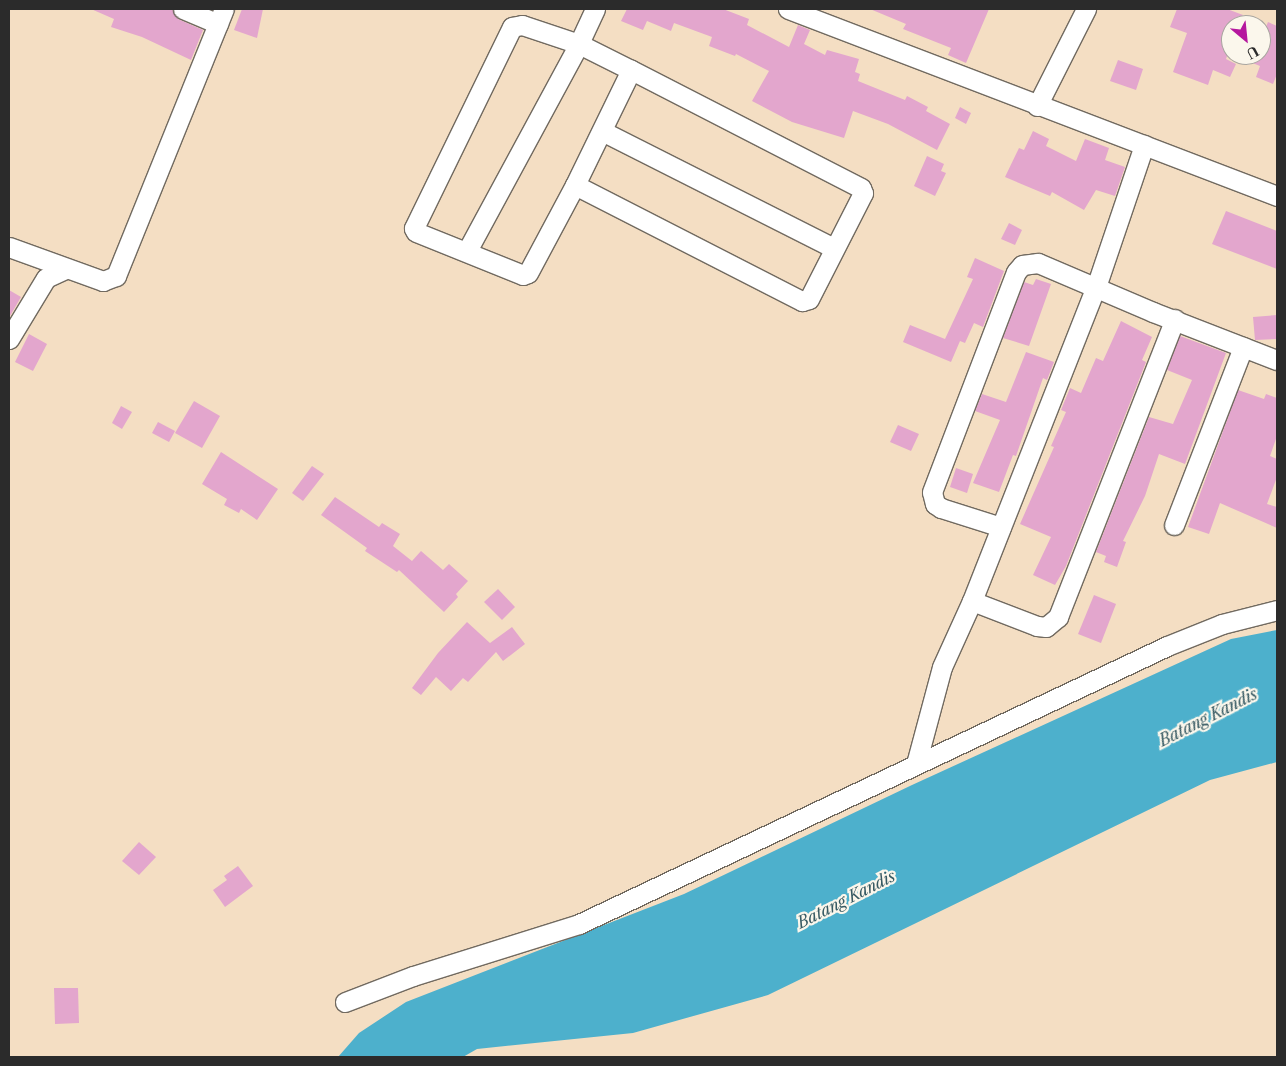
<!DOCTYPE html>
<style>
body{margin:0}
#map{position:relative;width:1286px;height:1066px;overflow:hidden;background:#f4dec3;font-family:"Libre Caslon Text",serif}
div>[style]{position:absolute}
.water>*{inset:0;background:#4db0cc}
.building>*{inset:0;background:#e3a6cd}
.roads{filter:drop-shadow(1px 0 #716a60) drop-shadow(-1px 0 #716a60) drop-shadow(0 1px #716a60) drop-shadow(0 -1px #716a60)}
.minor>*{height:19px;margin:-9.5px;padding:0 9.5px;transform-origin:9.5px;border-radius:9.5px;background:#fff}
span{translate:-50% -50%;white-space:nowrap;text-align:center;line-height:1.15;-webkit-text-stroke:4.5px #fbf7ec;paint-order:stroke}
.water-label{font-size:16px;color:#375a63;font-style:italic}
.frame{position:absolute;inset:0;border:10px solid #2b2b2b;pointer-events:none}
.north{position:absolute;left:1221px;top:15px;width:50px;height:50px;box-sizing:border-box;background:#fbf7ec;border:1px solid #a8a59f;border-radius:50%;rotate:152deg;font-size:14px;font-weight:700;line-height:20px;text-align:center;color:#2b2b2b}
.north::after{content:'';display:block;margin:auto;width:18px;height:22px;background:#b5179e;clip-path:polygon(50% 0,100% 100%,50% 72%,0 100%)}
</style>
<div id="map">
<div class="water">
<i style="clip-path:polygon(1277px 630px,1277px 762px,1210px 780px,768px 995px,633px 1033px,477px 1049px,463px 1057px,338px 1057px,359px 1033px,406px 1002px,684px 894px,912px 785px,1231px 639px)"></i>
</div>
<div class="building">
<i style="clip-path:polygon(91px 9px,172px 9px,178px 19px,203px 30px,191px 60px,142px 37px,111px 27px,114px 19px)"></i>
<i style="clip-path:polygon(242px 9px,263px 9px,257px 38px,234px 30px)"></i>
<i style="clip-path:polygon(627px 9px,723px 9px,749px 19px,747px 25px,789px 47px,798px 25px,810px 30px,804px 44px,825px 55px,827px 50px,859px 59px,855px 72px,860px 74px,858px 81px,905px 100px,907px 96px,928px 107px,926px 111px,950px 124px,937px 150px,888px 124px,853px 111px,844px 138px,792px 122px,752px 101px,769px 71px,736px 54px,735px 56px,709px 46px,712px 37px,674px 23px,671px 31px,647px 21px,643px 30px,621px 21px)"></i>
<i style="clip-path:polygon(870px 9px,989px 9px,966px 63px,948px 55px,951px 48px,903px 29px,906px 24px)"></i>
<i style="clip-path:polygon(1177px 9px,1227px 9px,1243px 15px,1239px 25px,1231px 25px,1231px 45px,1226px 59px,1236px 64px,1230px 77px,1213px 70px,1208px 85px,1173px 72px,1187px 33px,1170px 27px)"></i>
<i style="clip-path:polygon(1268px 22px,1277px 26px,1277px 74px,1273px 84px,1256px 77px,1260px 66px,1235px 56px,1261px 55px,1261px 39px)"></i>
<i style="clip-path:polygon(1118px 60px,1143px 69px,1136px 90px,1110px 81px)"></i>
<i style="clip-path:polygon(960px 107px,971px 113px,966px 124px,955px 118px)"></i>
<i style="clip-path:polygon(1033px 131px,1049px 139px,1046px 146px,1076px 161px,1085px 139px,1109px 148px,1105px 160px,1125px 167px,1115px 196px,1096px 190px,1084px 210px,1052px 192px,1050px 196px,1005px 177px,1019px 148px,1024px 150px)"></i>
<i style="clip-path:polygon(927px 156px,944px 164px,941px 171px,946px 173px,935px 196px,914px 186px)"></i>
<i style="clip-path:polygon(1226px 211px,1277px 231px,1277px 269px,1212px 244px)"></i>
<i style="clip-path:polygon(1009px 223px,1022px 230px,1015px 245px,1001px 239px)"></i>
<i style="clip-path:polygon(975px 258px,1004px 271px,983px 327px,974px 323px,965px 343px,960px 341px,951px 362px,903px 342px,910px 325px,945px 339px,973px 279px,967px 277px)"></i>
<i style="clip-path:polygon(1036px 279px,1051px 284px,1029px 346px,1003px 338px,1024px 282px,1033px 285px)"></i>
<i style="clip-path:polygon(9px 290px,21px 297px,10px 316px,9px 316px)"></i>
<i style="clip-path:polygon(1277px 315px,1277px 339px,1255px 340px,1253px 317px)"></i>
<i style="clip-path:polygon(1121px 321px,1152px 337px,1142px 360px,1146px 362px,1066px 566px,1055px 585px,1033px 575px,1051px 537px,1020px 524px,1054px 447px,1051px 446px,1066px 412px,1061px 410px,1070px 388px,1081px 393px,1096px 358px,1103px 361px)"></i>
<i style="clip-path:polygon(29px 334px,47px 344px,33px 371px,15px 362px)"></i>
<i style="clip-path:polygon(1180px 336px,1226px 353px,1185px 464px,1159px 454px,1145px 496px,1123px 541px,1126px 542px,1117px 567px,1104px 562px,1106px 556px,1096px 552px,1149px 417px,1173px 424px,1192px 380px,1167px 370px)"></i>
<i style="clip-path:polygon(1026px 352px,1054px 362px,1047px 380px,1043px 378px,1016px 456px,1013px 455px,999px 492px,973px 483px,1000px 420px,975px 411px,982px 394px,1006px 402px)"></i>
<i style="clip-path:polygon(1238px 390px,1264px 399px,1266px 394px,1277px 398px,1277px 436px,1270px 456px,1277px 459px,1277px 477px,1267px 504px,1277px 507px,1277px 528px,1220px 503px,1209px 534px,1188px 527px)"></i>
<i style="clip-path:polygon(194px 401px,220px 416px,202px 448px,175px 433px)"></i>
<i style="clip-path:polygon(121px 406px,132px 412px,122px 429px,112px 423px)"></i>
<i style="clip-path:polygon(158px 422px,175px 431px,169px 442px,152px 433px)"></i>
<i style="clip-path:polygon(898px 425px,919px 434px,911px 451px,890px 442px)"></i>
<i style="clip-path:polygon(221px 452px,278px 489px,257px 520px,241px 509px,239px 513px,224px 505px,227px 499px,202px 484px)"></i>
<i style="clip-path:polygon(312px 466px,324px 474px,303px 501px,292px 493px)"></i>
<i style="clip-path:polygon(956px 468px,973px 474px,967px 493px,950px 487px)"></i>
<i style="clip-path:polygon(335px 497px,379px 527px,382px 523px,400px 534px,393px 546px,412px 561px,421px 551px,443px 570px,449px 564px,468px 581px,456px 594px,458px 597px,444px 612px,399px 570px,397px 572px,365px 551px,367px 548px,321px 515px)"></i>
<i style="clip-path:polygon(498px 589px,515px 607px,502px 620px,484px 602px)"></i>
<i style="clip-path:polygon(1094px 595px,1116px 604px,1101px 643px,1078px 634px)"></i>
<i style="clip-path:polygon(467px 622px,490px 643px,512px 627px,525px 644px,503px 661px,496px 652px,468px 682px,463px 678px,451px 691px,436px 677px,421px 695px,412px 688px,438px 653px)"></i>
<i style="clip-path:polygon(139px 842px,156px 857px,139px 875px,122px 861px)"></i>
<i style="clip-path:polygon(238px 866px,253px 886px,225px 907px,213px 890px,227px 880px,224px 876px)"></i>
<i style="clip-path:polygon(54px 988px,78px 988px,79px 1023px,55px 1024px)"></i>
</div>
<div class="roads">
<div class="minor">
<i style="left:183px;top:9px;width:38px;rotate:23deg"></i>
<i style="left:595px;top:9px;width:38px;rotate:115deg"></i>
<i style="left:579px;top:44px;width:58px;rotate:26.6deg"></i>
<i style="left:631px;top:70px;width:128px;rotate:116deg"></i>
<i style="left:575px;top:185px;width:255px;rotate:27.1deg"></i>
<i style="left:802px;top:301px;width:7px;rotate:-16deg"></i>
<i style="left:809px;top:299px;width:119px;rotate:-63deg"></i>
<i style="left:863px;top:193px;width:5px;rotate:-112deg"></i>
<i style="left:861px;top:188px;width:259px;rotate:-152.8deg"></i>
<i style="left:788px;top:9px;width:524px;rotate:20.93deg"></i>
<i style="left:1037px;top:106px;width:109px;rotate:-63.2deg"></i>
<i style="left:602px;top:131px;width:260px;rotate:26.8deg"></i>
<i style="left:9px;top:247px;width:100px;rotate:19.9deg"></i>
<i style="left:103px;top:281px;width:14px;rotate:-21deg"></i>
<i style="left:116px;top:276px;width:288px;rotate:-68deg"></i>
<i style="left:467px;top:251px;width:235px;rotate:-61.6deg"></i>
<i style="left:579px;top:44px;width:60px;rotate:-161.6deg"></i>
<i style="left:522px;top:25px;width:10px;rotate:169deg"></i>
<i style="left:512px;top:27px;width:224px;rotate:116deg"></i>
<i style="left:414px;top:228px;width:4px;rotate:63deg"></i>
<i style="left:416px;top:232px;width:115px;rotate:21.9deg"></i>
<i style="left:523px;top:275px;width:5px;rotate:-22deg"></i>
<i style="left:528px;top:273px;width:100px;rotate:-61.9deg"></i>
<i style="left:9px;top:339px;width:71px;rotate:-58.8deg"></i>
<i style="left:46px;top:278px;width:21px;rotate:-25deg"></i>
<i style="left:1174px;top:525px;width:191px;rotate:-68.8deg"></i>
<i style="left:1001px;top:527px;width:63px;rotate:-162.4deg"></i>
<i style="left:941px;top:508px;width:7px;rotate:-146deg"></i>
<i style="left:935px;top:504px;width:12px;rotate:-104deg"></i>
<i style="left:932px;top:492px;width:235px;rotate:-69.1deg"></i>
<i style="left:1016px;top:272px;width:9px;rotate:-49deg"></i>
<i style="left:1022px;top:265px;width:16px;rotate:-7deg"></i>
<i style="left:1038px;top:263px;width:125px;rotate:23.1deg"></i>
<i style="left:1153px;top:312px;width:133px;rotate:21.2deg"></i>
<i style="left:972px;top:601px;width:70px;rotate:21deg"></i>
<i style="left:1037px;top:626px;width:9px;rotate:6deg"></i>
<i style="left:1046px;top:627px;width:16px;rotate:-40deg"></i>
<i style="left:1058px;top:617px;width:320px;rotate:-68.6deg"></i>
<i style="left:916px;top:764px;width:100px;rotate:-75deg"></i>
<i style="left:942px;top:667px;width:72px;rotate:-65.6deg"></i>
<i style="left:972px;top:601px;width:338px;rotate:-68.5deg"></i>
<i style="left:1096px;top:287px;width:150px;rotate:-71.3deg"></i>
<i style="left:345px;top:1002px;width:73px;rotate:-20.9deg"></i>
<i style="left:413px;top:976px;width:174px;rotate:-17.4deg"></i>
<i style="left:579px;top:924px;width:650px;rotate:-25.3deg"></i>
<i style="left:1167px;top:646px;width:59px;rotate:-21.8deg"></i>
<i style="left:1222px;top:624px;width:57px;rotate:-14.3deg"></i>
</div>
</div>
<div class="water-label">
<span style="left:1208px;top:717px;rotate:-27deg">Batang Kandis</span>
<span style="left:846px;top:899px;rotate:-27deg">Batang Kandis</span>
</div>
<div class="frame"></div>
<div class="north">U</div>
</div>
